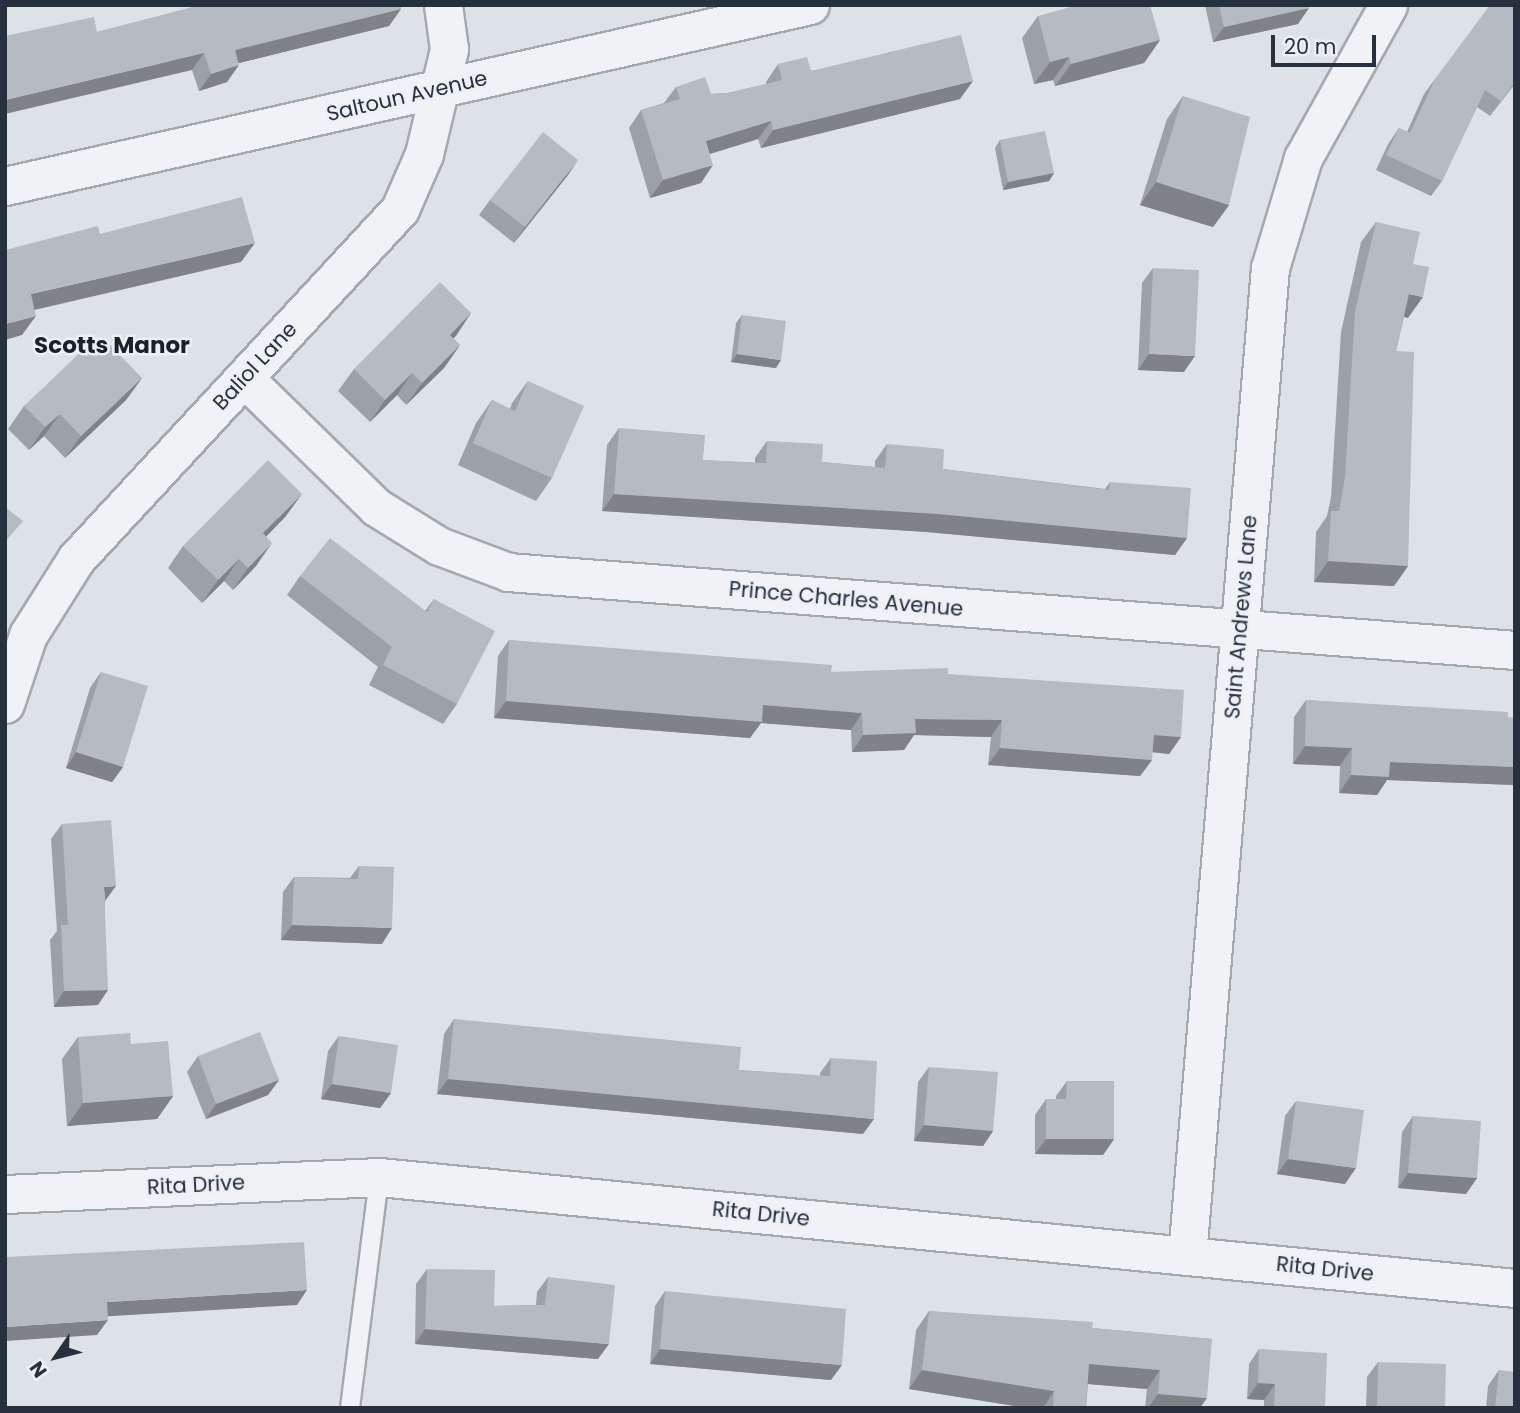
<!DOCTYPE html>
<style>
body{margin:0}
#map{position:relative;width:1520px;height:1413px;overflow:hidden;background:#dde2e7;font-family:Poppins,sans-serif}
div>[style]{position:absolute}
.roads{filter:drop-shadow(2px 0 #a3a9b1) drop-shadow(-2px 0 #a3a9b1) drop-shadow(0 2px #a3a9b1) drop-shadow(0 -2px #a3a9b1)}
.service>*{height:18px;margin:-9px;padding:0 9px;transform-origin:9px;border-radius:9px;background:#f0f2f5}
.minor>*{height:37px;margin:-18.5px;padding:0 18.5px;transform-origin:18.5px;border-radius:18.5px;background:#f0f2f5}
.wall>*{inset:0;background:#9ca1a8}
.shaded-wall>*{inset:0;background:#7f8388}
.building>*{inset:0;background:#b5bbc3}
span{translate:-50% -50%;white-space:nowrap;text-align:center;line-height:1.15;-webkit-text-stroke:5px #ecf0f5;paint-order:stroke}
.street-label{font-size:21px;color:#27303d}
.neighbourhood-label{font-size:23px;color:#19212e;font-weight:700}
.frame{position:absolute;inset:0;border:7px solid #27303d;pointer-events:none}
.north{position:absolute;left:21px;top:1322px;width:70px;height:70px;-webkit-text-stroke:5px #ecf0f5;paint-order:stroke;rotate:235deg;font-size:19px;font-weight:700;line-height:28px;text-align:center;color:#27303d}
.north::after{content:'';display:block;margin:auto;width:24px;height:32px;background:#27303d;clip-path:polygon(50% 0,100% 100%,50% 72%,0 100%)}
.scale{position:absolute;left:1271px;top:35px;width:105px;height:32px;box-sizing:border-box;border:4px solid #27303d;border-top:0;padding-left:9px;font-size:21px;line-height:24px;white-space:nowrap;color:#27303d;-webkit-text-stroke:5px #ecf0f5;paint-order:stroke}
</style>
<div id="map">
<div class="roads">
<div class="service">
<i style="left:350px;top:1408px;width:233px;rotate:-82.8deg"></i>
</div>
<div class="minor">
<i style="left:5px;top:186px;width:825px;rotate:-12.67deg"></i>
<i style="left:244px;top:378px;width:185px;rotate:44.3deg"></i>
<i style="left:376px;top:507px;width:74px;rotate:31.8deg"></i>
<i style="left:439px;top:546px;width:74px;rotate:20.6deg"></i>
<i style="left:508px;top:572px;width:1010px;rotate:4.43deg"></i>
<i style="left:5px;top:704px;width:73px;rotate:-71.6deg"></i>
<i style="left:28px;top:635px;width:90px;rotate:-57.7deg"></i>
<i style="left:76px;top:559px;width:477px;rotate:-47.2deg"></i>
<i style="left:400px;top:209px;width:60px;rotate:-66.4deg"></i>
<i style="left:424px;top:154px;width:108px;rotate:-76.6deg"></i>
<i style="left:449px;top:49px;width:44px;rotate:-97.8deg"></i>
<i style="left:5px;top:1194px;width:374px;rotate:-2.6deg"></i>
<i style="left:379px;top:1177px;width:1141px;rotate:5.58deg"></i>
<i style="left:1187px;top:1256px;width:991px;rotate:-85.2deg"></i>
<i style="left:1270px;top:268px;width:115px;rotate:-73.3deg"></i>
<i style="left:1303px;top:158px;width:175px;rotate:-60.9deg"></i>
</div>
</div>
<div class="wall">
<i style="clip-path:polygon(194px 5px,400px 5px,401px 9px,389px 26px,239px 63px,227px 82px,199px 91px,192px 70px,97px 32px,192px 8px)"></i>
<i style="clip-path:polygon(1205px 5px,1308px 5px,1298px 24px,1213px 42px)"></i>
<i style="clip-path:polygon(1038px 16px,1160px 40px,1144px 63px,1055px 86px,1053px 80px,1034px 84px,1022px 38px)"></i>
<i style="clip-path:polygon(778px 64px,960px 99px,761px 148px,758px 139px,710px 154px,701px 183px,650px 198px,629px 128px,641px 110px,664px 103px,676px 87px,711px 94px,728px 93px,766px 84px,766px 82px)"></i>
<i style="clip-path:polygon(1435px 79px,1515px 84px,1490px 116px,1477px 107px,1442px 181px,1431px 196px,1376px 170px,1388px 144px,1399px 128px,1407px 132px,1424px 94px)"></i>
<i style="clip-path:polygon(1183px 96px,1229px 205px,1213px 227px,1140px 205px,1167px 119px)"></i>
<i style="clip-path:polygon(1000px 140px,1054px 173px,1049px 181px,1003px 190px,995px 148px)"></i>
<i style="clip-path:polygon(568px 175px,514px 243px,479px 215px,490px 200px)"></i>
<i style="clip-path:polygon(1376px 222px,1413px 264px,1408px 318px,1404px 317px,1396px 351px,1408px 566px,1394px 586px,1314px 582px,1316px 532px,1327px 516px,1331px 497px,1341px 332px,1361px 242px)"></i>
<i style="clip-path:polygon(1153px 268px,1184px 372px,1138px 370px,1142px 283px)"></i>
<i style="clip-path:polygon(471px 313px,453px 338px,460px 345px,444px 368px,406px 405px,397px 395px,370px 422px,338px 391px,354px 369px)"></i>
<i style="clip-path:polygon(742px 315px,776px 368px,731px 362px,736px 323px)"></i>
<i style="clip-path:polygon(96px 354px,142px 378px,126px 400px,65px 458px,44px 436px,29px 450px,8px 429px,24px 406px)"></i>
<i style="clip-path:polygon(528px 381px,552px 478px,536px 501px,458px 465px,476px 423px,492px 400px,510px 409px,512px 403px)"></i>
<i style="clip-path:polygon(619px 428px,703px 460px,755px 463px,755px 458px,767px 441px,822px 462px,875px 467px,875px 461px,887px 444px,943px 469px,1105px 489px,1110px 482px,1187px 538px,1175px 555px,927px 532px,602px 511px,607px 445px)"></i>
<i style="clip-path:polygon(286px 516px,266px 537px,256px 566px,233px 590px,224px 581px,202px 603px,168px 568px,183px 546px)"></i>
<i style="clip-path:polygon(300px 576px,425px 611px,434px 599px,457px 704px,443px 724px,369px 685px,378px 667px,287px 595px)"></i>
<i style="clip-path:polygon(509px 640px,831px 672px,948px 674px,1181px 737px,1169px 754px,1152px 752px,1152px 760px,1140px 776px,988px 765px,991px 737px,914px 735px,904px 750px,852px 752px,851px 730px,761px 723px,750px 738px,494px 718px,498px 656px)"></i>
<i style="clip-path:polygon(101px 672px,123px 767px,112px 782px,66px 768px,90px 688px)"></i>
<i style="clip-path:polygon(1306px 700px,1515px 718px,1515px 785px,1387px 780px,1377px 795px,1339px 793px,1340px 766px,1293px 764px,1294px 717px)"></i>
<i style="clip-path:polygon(62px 824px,105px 901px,98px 1005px,54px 1007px,50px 940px,57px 931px,51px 839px)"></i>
<i style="clip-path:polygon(359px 866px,382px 944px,281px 940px,283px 892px,294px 877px,350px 878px)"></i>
<i style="clip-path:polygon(454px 1019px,739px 1070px,820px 1076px,820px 1073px,831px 1058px,863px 1134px,437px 1094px,444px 1034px)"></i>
<i style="clip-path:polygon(339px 1036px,391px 1093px,380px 1108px,321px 1099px,328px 1051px)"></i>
<i style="clip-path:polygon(78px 1037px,131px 1044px,173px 1096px,157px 1119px,67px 1126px,62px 1059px)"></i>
<i style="clip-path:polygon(198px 1056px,279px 1080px,268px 1095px,206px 1119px,187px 1072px)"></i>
<i style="clip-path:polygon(929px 1067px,993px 1131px,983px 1146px,914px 1141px,918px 1082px)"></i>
<i style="clip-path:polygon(1067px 1081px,1114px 1139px,1103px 1155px,1035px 1154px,1035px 1115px,1046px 1099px,1056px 1099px,1056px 1096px)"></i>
<i style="clip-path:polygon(1296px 1101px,1345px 1184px,1277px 1174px,1285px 1116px)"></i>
<i style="clip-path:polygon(1413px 1116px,1477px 1178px,1466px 1194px,1398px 1188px,1402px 1132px)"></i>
<i style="clip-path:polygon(427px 1269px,494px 1306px,536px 1305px,537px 1292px,548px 1277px,598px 1359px,415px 1344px,416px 1284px)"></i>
<i style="clip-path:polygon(665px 1291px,831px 1380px,650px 1364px,655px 1306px)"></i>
<i style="clip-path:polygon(929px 1311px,1092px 1328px,1212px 1339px,1200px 1408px,1145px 1408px,1147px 1389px,1088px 1384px,1086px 1408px,1027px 1408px,909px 1389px,916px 1330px)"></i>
<i style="clip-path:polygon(1259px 1349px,1325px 1408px,1264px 1408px,1264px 1400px,1247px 1399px,1249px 1364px)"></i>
<i style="clip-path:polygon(1378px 1362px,1445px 1408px,1366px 1408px,1367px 1377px)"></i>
<i style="clip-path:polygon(1499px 1370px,1515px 1408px,1486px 1408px,1488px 1386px)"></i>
</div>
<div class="shaded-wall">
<i style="clip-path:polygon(1309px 8px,1298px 24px,1213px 42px,1224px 27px)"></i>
<i style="clip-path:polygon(401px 9px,389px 26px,223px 67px,235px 50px)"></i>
<i style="clip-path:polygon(1160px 40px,1144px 63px,1055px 86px,1071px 64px)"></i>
<i style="clip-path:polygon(204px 53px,192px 70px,5px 114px,5px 100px)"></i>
<i style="clip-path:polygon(1069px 57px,1053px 80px,1034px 84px,1050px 62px)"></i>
<i style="clip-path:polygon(239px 65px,227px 82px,199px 91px,211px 74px)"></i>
<i style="clip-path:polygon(973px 81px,960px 99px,761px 148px,773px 130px)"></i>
<i style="clip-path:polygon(771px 121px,758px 139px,693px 159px,706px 141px)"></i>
<i style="clip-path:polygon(578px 160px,568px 175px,514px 243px,525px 227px)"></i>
<i style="clip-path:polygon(713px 165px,701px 183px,650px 198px,663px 180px)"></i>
<i style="clip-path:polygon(1054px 173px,1049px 181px,1003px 190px,1008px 182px)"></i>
<i style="clip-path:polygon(1156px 182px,1229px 205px,1213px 227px,1140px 205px)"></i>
<i style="clip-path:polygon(255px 243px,241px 262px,17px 314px,31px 294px)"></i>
<i style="clip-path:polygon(1409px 294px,1423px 297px,1408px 318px,1395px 314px)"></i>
<i style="clip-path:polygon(471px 313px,456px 336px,434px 357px,450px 335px)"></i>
<i style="clip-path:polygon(36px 316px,22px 335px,5px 340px,5px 324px)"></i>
<i style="clip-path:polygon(460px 345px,444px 368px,406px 405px,422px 383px)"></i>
<i style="clip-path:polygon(737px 354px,781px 360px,776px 368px,731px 362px)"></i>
<i style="clip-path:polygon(1149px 354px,1195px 356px,1184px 372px,1138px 370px)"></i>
<i style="clip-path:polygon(412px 373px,397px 395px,370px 422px,385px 400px)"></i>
<i style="clip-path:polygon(142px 378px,126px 400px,65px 458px,81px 436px)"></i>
<i style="clip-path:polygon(60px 414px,44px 436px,29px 450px,45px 427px)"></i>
<i style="clip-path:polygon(302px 494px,286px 516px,247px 556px,263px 533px)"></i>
<i style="clip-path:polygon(614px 494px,939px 514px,1187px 538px,1175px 555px,927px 532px,602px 511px)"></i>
<i style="clip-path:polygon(272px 543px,256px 566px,233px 590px,248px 568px)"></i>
<i style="clip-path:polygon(239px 559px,224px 581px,202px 603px,218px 580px)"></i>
<i style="clip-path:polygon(1328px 561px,1408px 566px,1394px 586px,1314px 582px)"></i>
<i style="clip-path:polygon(506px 701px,763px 705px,862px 713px,851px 730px,761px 723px,750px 738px,494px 718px)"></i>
<i style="clip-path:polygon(915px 719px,1002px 720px,991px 737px,914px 735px,904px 750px,852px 752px,863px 735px)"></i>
<i style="clip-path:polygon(1154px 735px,1181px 737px,1169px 754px,1142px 751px)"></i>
<i style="clip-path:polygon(1305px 746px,1352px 748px,1340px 766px,1293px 764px)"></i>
<i style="clip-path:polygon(1000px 748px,1152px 760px,1140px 776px,988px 765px)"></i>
<i style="clip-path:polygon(76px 752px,123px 767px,112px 782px,66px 768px)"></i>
<i style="clip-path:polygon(1390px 762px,1515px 767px,1515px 785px,1387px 780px,1377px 795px,1339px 793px,1351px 775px)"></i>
<i style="clip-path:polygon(116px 886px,105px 901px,104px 887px)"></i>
<i style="clip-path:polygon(292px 925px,392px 928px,382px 944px,281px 940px)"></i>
<i style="clip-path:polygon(108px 990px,98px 1005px,54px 1007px,64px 991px)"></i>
<i style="clip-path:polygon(448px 1079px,874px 1119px,863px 1134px,437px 1094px)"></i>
<i style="clip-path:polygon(279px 1080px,268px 1095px,206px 1119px,216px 1104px)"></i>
<i style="clip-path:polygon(332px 1084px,391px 1093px,380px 1108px,321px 1099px)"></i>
<i style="clip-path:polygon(173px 1096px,157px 1119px,67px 1126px,83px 1103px)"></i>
<i style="clip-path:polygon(924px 1125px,993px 1131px,983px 1146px,914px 1141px)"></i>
<i style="clip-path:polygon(1046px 1139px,1114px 1139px,1103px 1155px,1035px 1154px)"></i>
<i style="clip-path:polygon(1288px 1159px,1356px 1168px,1345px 1184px,1277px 1174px)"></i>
<i style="clip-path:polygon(1408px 1173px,1477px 1178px,1466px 1194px,1398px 1188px)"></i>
<i style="clip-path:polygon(307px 1290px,297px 1305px,96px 1317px,107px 1302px)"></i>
<i style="clip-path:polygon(108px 1320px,97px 1335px,5px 1341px,5px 1327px)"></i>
<i style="clip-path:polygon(425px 1329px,609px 1344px,598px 1359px,415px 1344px)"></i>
<i style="clip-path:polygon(660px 1349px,842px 1365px,831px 1380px,650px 1364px)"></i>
<i style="clip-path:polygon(1089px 1364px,1160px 1370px,1147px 1389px,1076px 1383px)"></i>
<i style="clip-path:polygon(922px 1370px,1054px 1391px,1043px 1408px,1027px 1408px,909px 1389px)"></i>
<i style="clip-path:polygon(1258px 1383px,1275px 1384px,1264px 1400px,1247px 1399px)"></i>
<i style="clip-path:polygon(1158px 1394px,1207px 1398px,1200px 1408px,1148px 1408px)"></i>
</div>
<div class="building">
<i style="clip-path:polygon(200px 5px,400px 5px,401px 9px,235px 50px,239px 65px,211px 74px,204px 53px,5px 100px,5px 36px,94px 17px,97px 32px)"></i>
<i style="clip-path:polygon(1078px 5px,1150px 5px,1160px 40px,1071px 64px,1069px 57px,1050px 62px,1038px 16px)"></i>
<i style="clip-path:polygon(1219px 5px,1308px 5px,1309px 8px,1224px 27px)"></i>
<i style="clip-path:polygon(1490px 5px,1515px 5px,1515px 82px,1501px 101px,1485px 90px,1442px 181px,1386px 155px,1399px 128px,1410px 133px,1435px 79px)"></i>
<i style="clip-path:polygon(961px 35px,973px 81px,773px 130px,771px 121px,706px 141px,713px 165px,663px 180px,641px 110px,680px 99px,676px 87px,705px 77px,711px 94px,728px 93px,782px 80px,778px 64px,807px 57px,811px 71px)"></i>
<i style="clip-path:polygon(1183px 96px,1250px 117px,1229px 205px,1156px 182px)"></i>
<i style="clip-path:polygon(1045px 131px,1054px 173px,1008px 182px,1000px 140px)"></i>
<i style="clip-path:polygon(543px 132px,578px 160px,525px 227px,490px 200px)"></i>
<i style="clip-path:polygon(242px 197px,255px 243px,31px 294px,36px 316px,5px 324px,5px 250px,98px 226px,100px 234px)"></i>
<i style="clip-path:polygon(1376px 222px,1420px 232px,1413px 264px,1429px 267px,1423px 297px,1409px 294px,1396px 351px,1414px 352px,1408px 566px,1328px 561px,1331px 511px,1339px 511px,1345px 477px,1355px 311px)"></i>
<i style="clip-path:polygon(1153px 268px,1199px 270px,1195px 356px,1149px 354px)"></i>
<i style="clip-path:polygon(440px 282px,471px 313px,450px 335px,460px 345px,422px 383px,412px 373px,385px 400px,354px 369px)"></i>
<i style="clip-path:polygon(742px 315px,786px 321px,781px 360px,737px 354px)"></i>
<i style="clip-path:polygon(108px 343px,142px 378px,81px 436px,60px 414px,45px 427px,24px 406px,88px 345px,96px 354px)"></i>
<i style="clip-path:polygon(528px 381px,584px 406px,552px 478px,473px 443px,492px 400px,515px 411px)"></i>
<i style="clip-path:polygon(619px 428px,705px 435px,703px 460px,766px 463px,767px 441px,823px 444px,822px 462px,885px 468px,887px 444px,944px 449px,943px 469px,1109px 490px,1110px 482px,1191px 488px,1187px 538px,939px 514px,614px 494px)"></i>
<i style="clip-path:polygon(268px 460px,302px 494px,263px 533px,272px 543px,248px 568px,239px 559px,218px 580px,183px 546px)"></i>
<i style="clip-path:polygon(5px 507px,23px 521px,5px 542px)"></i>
<i style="clip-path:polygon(330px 538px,427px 612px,434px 599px,495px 631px,457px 704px,383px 665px,392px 647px,300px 576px)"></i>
<i style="clip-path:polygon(509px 640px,832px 665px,831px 672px,948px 668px,948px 674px,1184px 690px,1181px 737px,1154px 735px,1152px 760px,1000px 748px,1002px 720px,915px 719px,916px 733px,863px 735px,862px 713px,763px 705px,762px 722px,506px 701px)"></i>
<i style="clip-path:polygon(101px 672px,148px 686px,123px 767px,76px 752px)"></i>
<i style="clip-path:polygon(1306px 700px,1508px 712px,1508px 718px,1515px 718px,1515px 767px,1390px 762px,1389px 777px,1351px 775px,1352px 748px,1305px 746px)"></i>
<i style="clip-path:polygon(111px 820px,116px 886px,104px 887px,108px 990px,64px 991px,61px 925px,68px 925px,62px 824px)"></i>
<i style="clip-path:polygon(359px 866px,394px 867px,392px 928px,292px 925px,294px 877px,358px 879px)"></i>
<i style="clip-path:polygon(454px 1019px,741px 1047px,739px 1070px,830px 1076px,831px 1058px,877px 1061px,874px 1119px,448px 1079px)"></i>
<i style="clip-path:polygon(260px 1032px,279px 1080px,216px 1104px,198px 1056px)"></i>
<i style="clip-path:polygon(130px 1033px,131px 1044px,168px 1041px,173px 1096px,83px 1103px,78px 1037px)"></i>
<i style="clip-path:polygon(339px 1036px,398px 1045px,391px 1093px,332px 1084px)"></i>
<i style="clip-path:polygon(929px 1067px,998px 1072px,993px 1131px,924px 1125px)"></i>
<i style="clip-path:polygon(1067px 1081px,1114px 1081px,1114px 1139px,1046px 1139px,1046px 1099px,1066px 1099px)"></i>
<i style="clip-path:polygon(1296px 1101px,1364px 1110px,1356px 1168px,1288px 1159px)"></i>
<i style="clip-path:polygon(1413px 1116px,1481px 1121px,1477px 1178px,1408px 1173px)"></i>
<i style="clip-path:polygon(304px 1242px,307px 1290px,107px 1302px,108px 1320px,5px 1327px,5px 1257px)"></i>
<i style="clip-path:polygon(427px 1269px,495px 1270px,494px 1306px,545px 1305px,548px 1277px,615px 1285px,609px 1344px,425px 1329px)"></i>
<i style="clip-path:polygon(665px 1291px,846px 1309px,842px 1365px,660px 1349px)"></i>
<i style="clip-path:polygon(929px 1311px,1093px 1322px,1092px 1328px,1212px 1339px,1207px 1398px,1158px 1394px,1160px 1370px,1089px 1364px,1086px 1408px,1053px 1408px,1054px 1391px,922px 1370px)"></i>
<i style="clip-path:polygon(1259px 1349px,1327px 1353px,1325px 1408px,1274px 1408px,1275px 1384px,1258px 1383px)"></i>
<i style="clip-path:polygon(1378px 1362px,1446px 1364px,1445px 1408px,1377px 1408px)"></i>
<i style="clip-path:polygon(1499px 1370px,1515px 1372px,1515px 1408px,1495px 1408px)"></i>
</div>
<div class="street-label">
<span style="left:407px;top:96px;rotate:-13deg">Saltoun Avenue</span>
<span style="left:255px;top:366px;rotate:-47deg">Baliol Lane</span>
<span style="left:846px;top:599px;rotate:5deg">Prince Charles Avenue</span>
<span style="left:1241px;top:617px;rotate:-85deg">Saint Andrews Lane</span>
<span style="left:196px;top:1185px;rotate:-3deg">Rita Drive</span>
<span style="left:761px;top:1214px;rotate:6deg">Rita Drive</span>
<span style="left:1325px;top:1269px;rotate:6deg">Rita Drive</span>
</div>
<div class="neighbourhood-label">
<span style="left:112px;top:345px">Scotts Manor</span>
</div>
<div class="frame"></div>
<div class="north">N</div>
<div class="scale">20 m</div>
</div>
